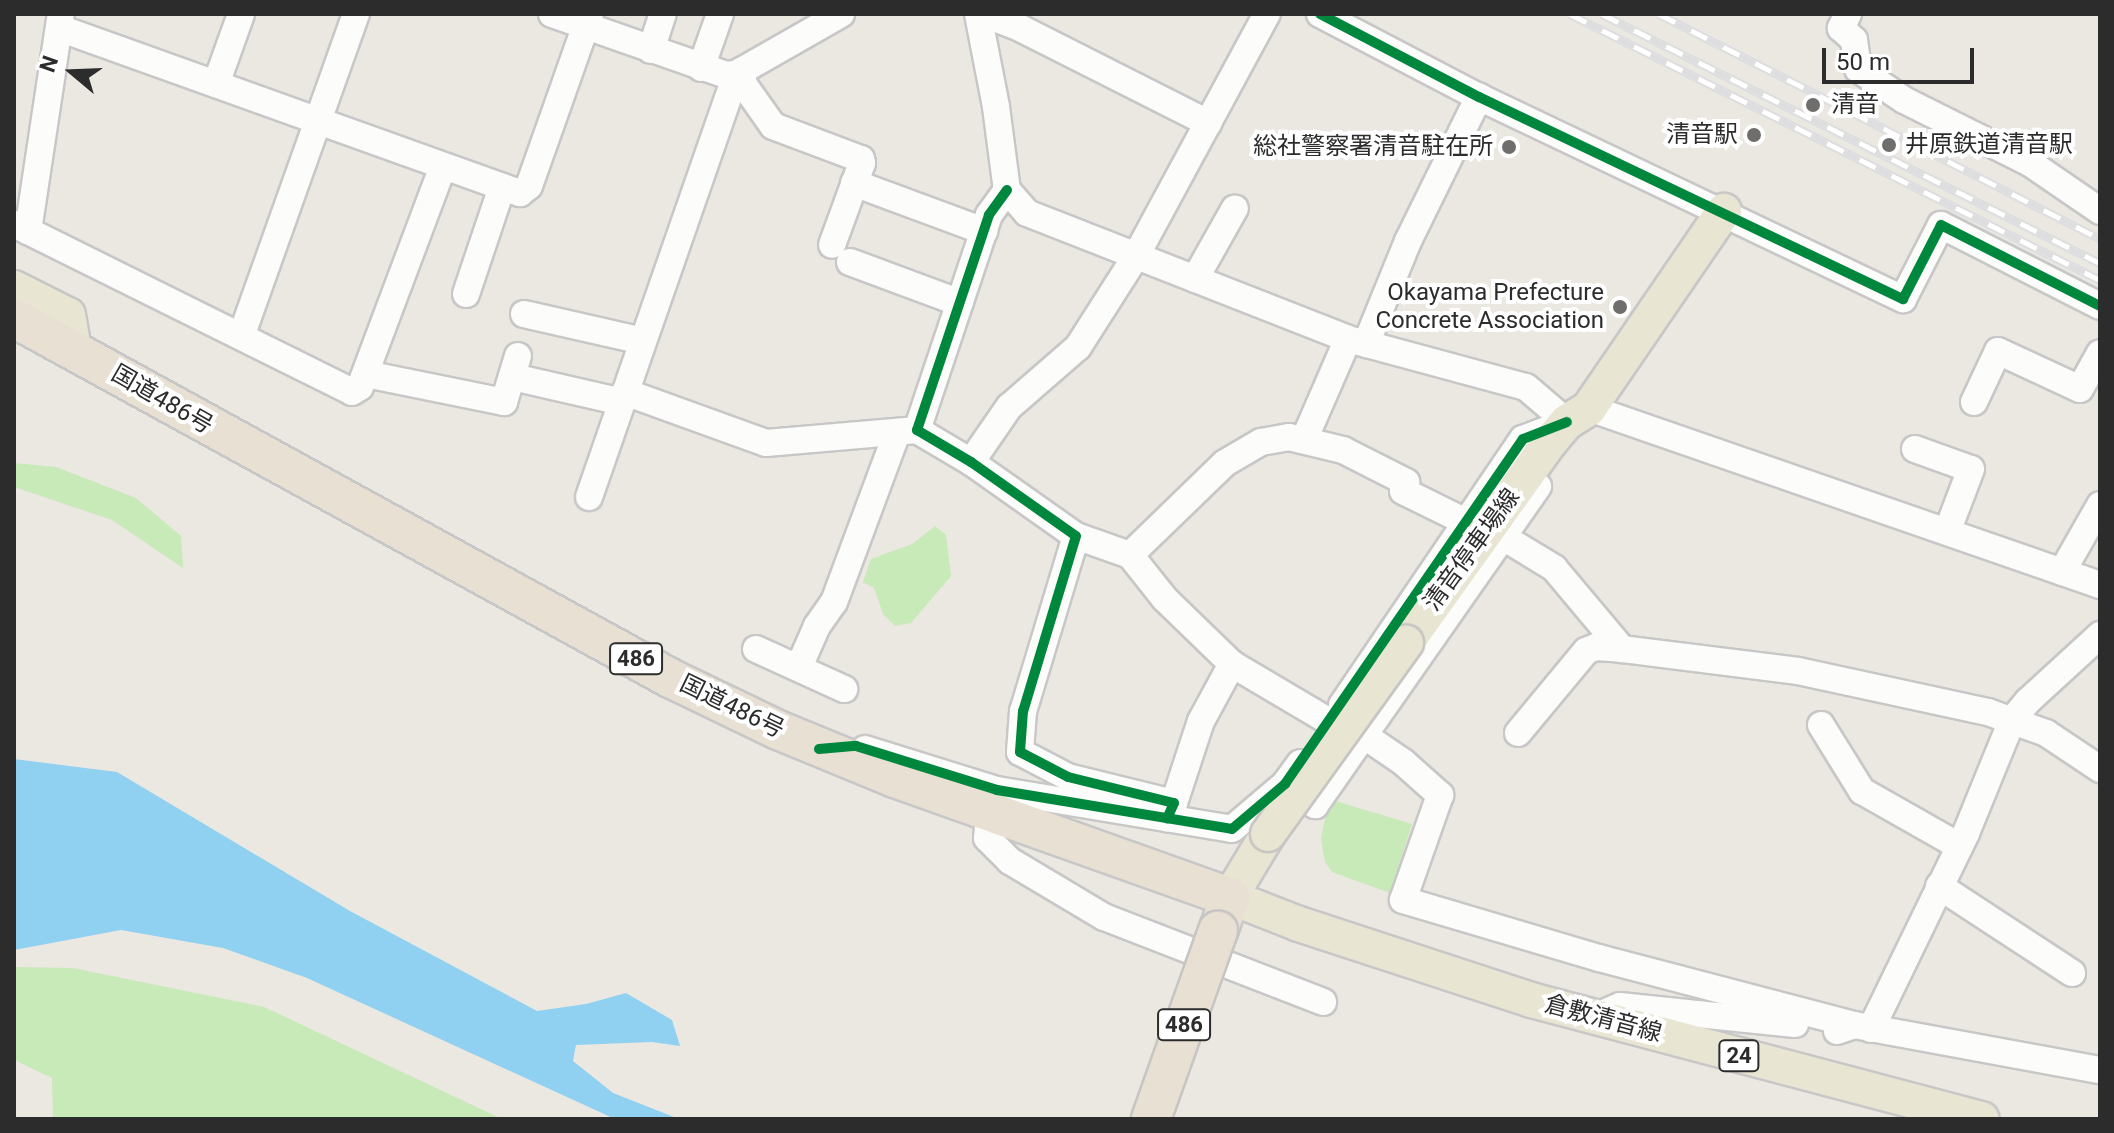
<!DOCTYPE html>
<meta charset="utf-8">
<style>
body{margin:0}
#map{position:relative;width:2114px;height:1133px;overflow:hidden;background:#ebe8e2;font-family:Roboto,"Noto Sans JP",sans-serif}
div>[style]{position:absolute}
.green>*{inset:0;background:#c8e9b8}
.water>*{inset:0;background:#90d0f1}
.roads{filter:drop-shadow(2px 0 #c8c7c7) drop-shadow(-2px 0 #c8c7c7) drop-shadow(0 2px #c8c7c7) drop-shadow(0 -2px #c8c7c7)}
.minor>*{height:26px;margin:-13px;padding:0 13px;transform-origin:13px;border-radius:13px;background:#fcfcfb}
.major>*{height:34px;margin:-17px;padding:0 17px;transform-origin:17px;border-radius:17px;background:#e8e5d3}
.highway>*{height:38px;margin:-19px;padding:0 19px;transform-origin:19px;border-radius:19px;background:#e9e0d4}
.rail>*{height:9px;margin-top:-4.5px;transform-origin:0;background:repeating-linear-gradient(90deg,#fff 0 18px,#dedee0 0 36px);box-sizing:border-box;border-block:2px solid #dedee0}
.bridges{filter:drop-shadow(2px 0 #c6c5c2) drop-shadow(-2px 0 #c6c5c2) drop-shadow(0 2px #c6c5c2) drop-shadow(0 -2px #c6c5c2)}
.major-bridge>*{height:34px;margin:-17px;padding:0 17px;transform-origin:17px;border-radius:17px;background:#e8e5d3}
.highway-bridge>*{height:38px;margin:-19px;padding:0 19px;transform-origin:19px;border-radius:19px;background:#e9e0d4}
.cycleway>*{height:10px;margin:-5px;padding:0 5px;transform-origin:5px;border-radius:5px;background:#00873e}
.dots>*{width:22px;height:22px;translate:-50% -50%;box-sizing:border-box;border:4px solid #fff;border-radius:50%}
span{translate:-50% -50%;white-space:nowrap;text-align:center;line-height:1.15;-webkit-text-stroke:8px #fff;paint-order:stroke}
.shield-label span{padding:2px 6px;background:#fff;border:2px solid;border-radius:6px;-webkit-text-stroke-width:0}
.shield-label{font-size:22px;color:#2c2c2c;font-weight:700}
.poi-label{font-size:24px;color:#2c2c2c}
.left{translate:0 -50%;text-align:left}
.right{translate:-100% -50%;text-align:right}
.street-label{font-size:24px;color:#2c2c2c}
.frame{position:absolute;inset:0;border:16px solid #2c2c2c;pointer-events:none}
.north{position:absolute;left:32px;top:32px;width:80px;height:80px;-webkit-text-stroke:6px #fff;paint-order:stroke;rotate:289deg;font-size:22px;font-weight:700;line-height:32px;text-align:center;color:#2c2c2c}
.north::after{content:'';display:block;margin:auto;width:28px;height:36px;background:#2c2c2c;clip-path:polygon(50% 0,100% 100%,50% 72%,0 100%)}
.scale{position:absolute;left:1822px;top:48px;width:152px;height:36px;box-sizing:border-box;border:4px solid #2c2c2c;border-top:0;padding-left:10px;font-size:24px;line-height:28px;white-space:nowrap;color:#2c2c2c;-webkit-text-stroke:6px #fff;paint-order:stroke}
</style>
<div id="map">
<div class="green">
<i style="clip-path:polygon(14px 463px,56px 467px,136px 498px,181px 536px,183px 568px,112px 520px,14px 487px)"></i>
<i style="clip-path:polygon(935px 526px,946px 535px,951px 576px,911px 623px,895px 626px,883px 614px,874px 588px,863px 582px,871px 559px,912px 544px)"></i>
<i style="clip-path:polygon(1329px 799px,1412px 824px,1390px 893px,1332px 872px,1325px 862px,1321px 839px)"></i>
<i style="clip-path:polygon(14px 967px,73px 968px,264px 1007px,502px 1119px,53px 1119px,52px 1078px,14px 1060px)"></i>
</div>
<div class="water">
<i style="clip-path:polygon(14px 759px,117px 772px,350px 911px,537px 1011px,586px 1004px,626px 993px,672px 1020px,680px 1046px,652px 1042px,576px 1045px,573px 1061px,613px 1093px,679px 1119px,615px 1119px,307px 978px,223px 948px,121px 930px,14px 950px)"></i>
</div>
<div class="roads">
<div class="minor">
<i style="left:552px;top:14px;width:184px;rotate:19.3deg"></i>
<i style="left:726px;top:75px;width:10px;rotate:-6deg"></i>
<i style="left:736px;top:74px;width:121px;rotate:-29.7deg"></i>
<i style="left:978px;top:14px;width:95px;rotate:79deg"></i>
<i style="left:996px;top:107px;width:84px;rotate:82.5deg"></i>
<i style="left:1007px;top:190px;width:30px;rotate:49deg"></i>
<i style="left:1027px;top:213px;width:345px;rotate:21.4deg"></i>
<i style="left:1348px;top:339px;width:184px;rotate:15.1deg"></i>
<i style="left:1526px;top:387px;width:54px;rotate:40.5deg"></i>
<i style="left:984px;top:14px;width:39px;rotate:21deg"></i>
<i style="left:1020px;top:28px;width:211px;rotate:26.8deg"></i>
<i style="left:1320px;top:14px;width:179px;rotate:27.6deg"></i>
<i style="left:1479px;top:97px;width:470px;rotate:25.5deg"></i>
<i style="left:1903px;top:299px;width:83px;rotate:-62.8deg"></i>
<i style="left:1941px;top:225px;width:178px;rotate:27deg"></i>
<i style="left:1848px;top:14px;width:16px;rotate:117deg"></i>
<i style="left:1841px;top:28px;width:18px;rotate:43deg"></i>
<i style="left:1854px;top:40px;width:29px;rotate:82deg"></i>
<i style="left:1858px;top:69px;width:55px;rotate:34deg"></i>
<i style="left:1904px;top:100px;width:141px;rotate:26.6deg"></i>
<i style="left:2030px;top:163px;width:85px;rotate:34.4deg"></i>
<i style="left:59px;top:28px;width:490px;rotate:19.7deg"></i>
<i style="left:520px;top:193px;width:11px;rotate:-38deg"></i>
<i style="left:529px;top:186px;width:182px;rotate:-70.5deg"></i>
<i style="left:651px;top:50px;width:38px;rotate:-72deg"></i>
<i style="left:701px;top:68px;width:57px;rotate:-70.6deg"></i>
<i style="left:741px;top:71px;width:14px;rotate:78deg"></i>
<i style="left:744px;top:85px;width:50px;rotate:54.7deg"></i>
<i style="left:773px;top:126px;width:94px;rotate:20.6deg"></i>
<i style="left:861px;top:159px;width:4px;rotate:76deg"></i>
<i style="left:862px;top:163px;width:87px;rotate:110.1deg"></i>
<i style="left:216px;top:84px;width:74px;rotate:-70.3deg"></i>
<i style="left:854px;top:183px;width:139px;rotate:20.3deg"></i>
<i style="left:1007px;top:190px;width:31px;rotate:126deg"></i>
<i style="left:989px;top:215px;width:227px;rotate:108.5deg"></i>
<i style="left:917px;top:430px;width:63px;rotate:30.7deg"></i>
<i style="left:971px;top:462px;width:128px;rotate:35.2deg"></i>
<i style="left:1076px;top:536px;width:183px;rotate:106.8deg"></i>
<i style="left:1023px;top:711px;width:41px;rotate:94.2deg"></i>
<i style="left:1020px;top:752px;width:54px;rotate:27.5deg"></i>
<i style="left:1068px;top:777px;width:109px;rotate:13.8deg"></i>
<i style="left:1174px;top:803px;width:17px;rotate:114deg"></i>
<i style="left:14px;top:224px;width:377px;rotate:26.4deg"></i>
<i style="left:352px;top:392px;width:9px;rotate:-32deg"></i>
<i style="left:360px;top:387px;width:236px;rotate:-69.4deg"></i>
<i style="left:28px;top:231px;width:219px;rotate:-81.4deg"></i>
<i style="left:850px;top:262px;width:117px;rotate:20.4deg"></i>
<i style="left:1195px;top:279px;width:81px;rotate:-60.6deg"></i>
<i style="left:466px;top:294px;width:113px;rotate:-71.4deg"></i>
<i style="left:524px;top:314px;width:122px;rotate:12.8deg"></i>
<i style="left:242px;top:334px;width:340px;rotate:-70.4deg"></i>
<i style="left:1366px;top:344px;width:111px;rotate:-67.8deg"></i>
<i style="left:1408px;top:241px;width:161px;rotate:-63.8deg"></i>
<i style="left:366px;top:374px;width:141px;rotate:11.5deg"></i>
<i style="left:504px;top:402px;width:48px;rotate:-73.1deg"></i>
<i style="left:513px;top:377px;width:112px;rotate:12.9deg"></i>
<i style="left:625px;top:392px;width:150px;rotate:19.9deg"></i>
<i style="left:766px;top:443px;width:152px;rotate:-4.9deg"></i>
<i style="left:1974px;top:402px;width:56px;rotate:-64.8deg"></i>
<i style="left:1998px;top:351px;width:90px;rotate:24.9deg"></i>
<i style="left:2080px;top:389px;width:41px;rotate:-60.9deg"></i>
<i style="left:1589px;top:408px;width:541px;rotate:19.11deg"></i>
<i style="left:1304px;top:440px;width:110px;rotate:-66.5deg"></i>
<i style="left:1915px;top:449px;width:59px;rotate:19.7deg"></i>
<i style="left:1971px;top:469px;width:67px;rotate:110.9deg"></i>
<i style="left:971px;top:462px;width:67px;rotate:-55.4deg"></i>
<i style="left:1009px;top:407px;width:91px;rotate:-41deg"></i>
<i style="left:1078px;top:347px;width:108px;rotate:-57.5deg"></i>
<i style="left:1136px;top:256px;width:275px;rotate:-61.6deg"></i>
<i style="left:589px;top:497px;width:448px;rotate:-70.8deg"></i>
<i style="left:1076px;top:536px;width:57px;rotate:19.4deg"></i>
<i style="left:1130px;top:555px;width:132px;rotate:-44.1deg"></i>
<i style="left:1225px;top:463px;width:42px;rotate:-30.3deg"></i>
<i style="left:1261px;top:442px;width:28px;rotate:-10deg"></i>
<i style="left:1289px;top:437px;width:56px;rotate:13.5deg"></i>
<i style="left:1343px;top:450px;width:71px;rotate:26.9deg"></i>
<i style="left:1406px;top:482px;width:9px;rotate:108deg"></i>
<i style="left:1403px;top:491px;width:70px;rotate:26.2deg"></i>
<i style="left:1503px;top:537px;width:60px;rotate:31.3deg"></i>
<i style="left:1554px;top:568px;width:106px;rotate:50deg"></i>
<i style="left:1622px;top:649px;width:177px;rotate:7.1deg"></i>
<i style="left:1798px;top:671px;width:194px;rotate:12.2deg"></i>
<i style="left:1988px;top:712px;width:62px;rotate:19.9deg"></i>
<i style="left:2046px;top:733px;width:65px;rotate:33.7deg"></i>
<i style="left:1130px;top:555px;width:56px;rotate:51.5deg"></i>
<i style="left:1165px;top:599px;width:93px;rotate:44.1deg"></i>
<i style="left:1232px;top:664px;width:114px;rotate:30.6deg"></i>
<i style="left:2062px;top:572px;width:77px;rotate:-60.4deg"></i>
<i style="left:756px;top:649px;width:97px;rotate:24.4deg"></i>
<i style="left:799px;top:667px;width:45px;rotate:-66.3deg"></i>
<i style="left:817px;top:626px;width:29px;rotate:-55deg"></i>
<i style="left:834px;top:602px;width:180px;rotate:-69.6deg"></i>
<i style="left:1342px;top:705px;width:322px;rotate:-55.8deg"></i>
<i style="left:1523px;top:439px;width:47px;rotate:-21.1deg"></i>
<i style="left:1821px;top:725px;width:78px;rotate:58.2deg"></i>
<i style="left:1862px;top:791px;width:112px;rotate:29.6deg"></i>
<i style="left:1518px;top:733px;width:107px;rotate:-50.3deg"></i>
<i style="left:1586px;top:651px;width:11px;rotate:-22deg"></i>
<i style="left:1596px;top:647px;width:26px;rotate:4deg"></i>
<i style="left:1362px;top:734px;width:50px;rotate:34.3deg"></i>
<i style="left:1403px;top:762px;width:50px;rotate:41.7deg"></i>
<i style="left:1440px;top:795px;width:111px;rotate:109.4deg"></i>
<i style="left:1403px;top:900px;width:204px;rotate:16.5deg"></i>
<i style="left:1599px;top:958px;width:264px;rotate:14.7deg"></i>
<i style="left:865px;top:749px;width:138px;rotate:17.3deg"></i>
<i style="left:997px;top:790px;width:238px;rotate:9.4deg"></i>
<i style="left:1232px;top:829px;width:70px;rotate:-40.3deg"></i>
<i style="left:1285px;top:784px;width:26px;rotate:-54deg"></i>
<i style="left:1285px;top:784px;width:37px;rotate:35deg"></i>
<i style="left:1315px;top:805px;width:389px;rotate:-55deg"></i>
<i style="left:1174px;top:803px;width:86px;rotate:-71.8deg"></i>
<i style="left:1201px;top:721px;width:65px;rotate:-61.5deg"></i>
<i style="left:989px;top:812px;width:26px;rotate:94deg"></i>
<i style="left:987px;top:838px;width:33px;rotate:45deg"></i>
<i style="left:1010px;top:861px;width:109px;rotate:30.8deg"></i>
<i style="left:1104px;top:917px;width:235px;rotate:21.2deg"></i>
<i style="left:1939px;top:886px;width:159px;rotate:33.2deg"></i>
<i style="left:1595px;top:1017px;width:27px;rotate:-24deg"></i>
<i style="left:1620px;top:1006px;width:176px;rotate:5.9deg"></i>
<i style="left:1871px;top:1029px;width:218px;rotate:-64.1deg"></i>
<i style="left:1966px;top:833px;width:122px;rotate:-67.8deg"></i>
<i style="left:2012px;top:720px;width:25px;rotate:-50deg"></i>
<i style="left:2028px;top:701px;width:98px;rotate:-42.5deg"></i>
<i style="left:1837px;top:1031px;width:18px;rotate:-19deg"></i>
<i style="left:1854px;top:1025px;width:250px;rotate:10.4deg"></i>
</div>
<div class="major">
<i style="left:14px;top:288px;width:60px;rotate:26.6deg"></i>
<i style="left:68px;top:315px;width:36px;rotate:80deg"></i>
<i style="left:1406px;top:643px;width:247px;rotate:-54.4deg"></i>
<i style="left:1550px;top:442px;width:26px;rotate:-50deg"></i>
<i style="left:1567px;top:422px;width:26px;rotate:-32deg"></i>
<i style="left:1589px;top:408px;width:239px;rotate:-55.6deg"></i>
<i style="left:1268px;top:834px;width:74px;rotate:121.1deg"></i>
<i style="left:1230px;top:897px;width:74px;rotate:21.4deg"></i>
<i style="left:1299px;top:924px;width:244px;rotate:18.1deg"></i>
<i style="left:1531px;top:1000px;width:466px;rotate:14.8deg"></i>
</div>
<div class="highway">
<i style="left:14px;top:318px;width:748px;rotate:28.76deg"></i>
<i style="left:670px;top:678px;width:120px;rotate:25.7deg"></i>
<i style="left:778px;top:730px;width:126px;rotate:22.3deg"></i>
<i style="left:895px;top:778px;width:356px;rotate:19.6deg"></i>
<i style="left:1230px;top:897px;width:36px;rotate:109deg"></i>
</div>
</div>
<div class="rail">
<i style="left:1570px;top:14px;width:593px;rotate:26.65deg"></i>
<i style="left:1602px;top:14px;width:557px;rotate:26.57deg"></i>
<i style="left:1659px;top:14px;width:495px;rotate:27deg"></i>
</div>
<div class="bridges">
<div class="major-bridge">
<i style="left:1268px;top:834px;width:236px;rotate:-54.2deg"></i>
</div>
<div class="highway-bridge">
<i style="left:1151px;top:1119px;width:200px;rotate:-70.4deg"></i>
</div>
</div>
<div class="cycleway">
<i style="left:1320px;top:14px;width:179px;rotate:27.6deg"></i>
<i style="left:1479px;top:97px;width:470px;rotate:25.5deg"></i>
<i style="left:1903px;top:299px;width:83px;rotate:-62.8deg"></i>
<i style="left:1941px;top:225px;width:178px;rotate:27deg"></i>
<i style="left:1007px;top:190px;width:31px;rotate:126deg"></i>
<i style="left:989px;top:215px;width:227px;rotate:108.5deg"></i>
<i style="left:917px;top:430px;width:63px;rotate:30.7deg"></i>
<i style="left:971px;top:462px;width:128px;rotate:35.2deg"></i>
<i style="left:1076px;top:536px;width:183px;rotate:106.8deg"></i>
<i style="left:1023px;top:711px;width:41px;rotate:94.2deg"></i>
<i style="left:1020px;top:752px;width:54px;rotate:27.5deg"></i>
<i style="left:1068px;top:777px;width:109px;rotate:13.8deg"></i>
<i style="left:1174px;top:803px;width:17px;rotate:114deg"></i>
<i style="left:819px;top:749px;width:37px;rotate:-5deg"></i>
<i style="left:856px;top:746px;width:148px;rotate:17.3deg"></i>
<i style="left:997px;top:790px;width:238px;rotate:9.4deg"></i>
<i style="left:1232px;top:829px;width:70px;rotate:-40.3deg"></i>
<i style="left:1285px;top:784px;width:419px;rotate:-55.4deg"></i>
<i style="left:1523px;top:439px;width:47px;rotate:-21.1deg"></i>
</div>
<div class="dots">
<i style="left:1813px;top:105px;background:#6f6e6c"></i>
<i style="left:1754px;top:135px;background:#6f6e6c"></i>
<i style="left:1889px;top:145px;background:#6f6e6c"></i>
<i style="left:1509px;top:147px;background:#6f6e6c"></i>
<i style="left:1620px;top:307px;background:#6f6e6c"></i>
</div>
<div class="shield-label">
<span style="left:636px;top:659px">486</span>
<span style="left:1184px;top:1025px">486</span>
<span style="left:1739px;top:1056px">24</span>
</div>
<div class="poi-label">
<span class="left" style="left:1831px;top:105px">清音</span>
<span class="right" style="left:1738px;top:135px">清音駅</span>
<span class="left" style="left:1905px;top:145px">井原鉄道清音駅</span>
<span class="right" style="left:1493px;top:147px">総社警察署清音駐在所</span>
<span class="right" style="left:1604px;top:307px">Okayama Prefecture<br>Concrete Association</span>
</div>
<div class="street-label">
<span style="left:162px;top:400px;rotate:30deg">国道486号</span>
<span style="left:1472px;top:550px;rotate:-54deg">清音停車場線</span>
<span style="left:732px;top:707px;rotate:26deg">国道486号</span>
<span style="left:1603px;top:1019px;rotate:15deg">倉敷清音線</span>
</div>
<div class="frame"></div>
<div class="north">N</div>
<div class="scale">50 m</div>
</div>
